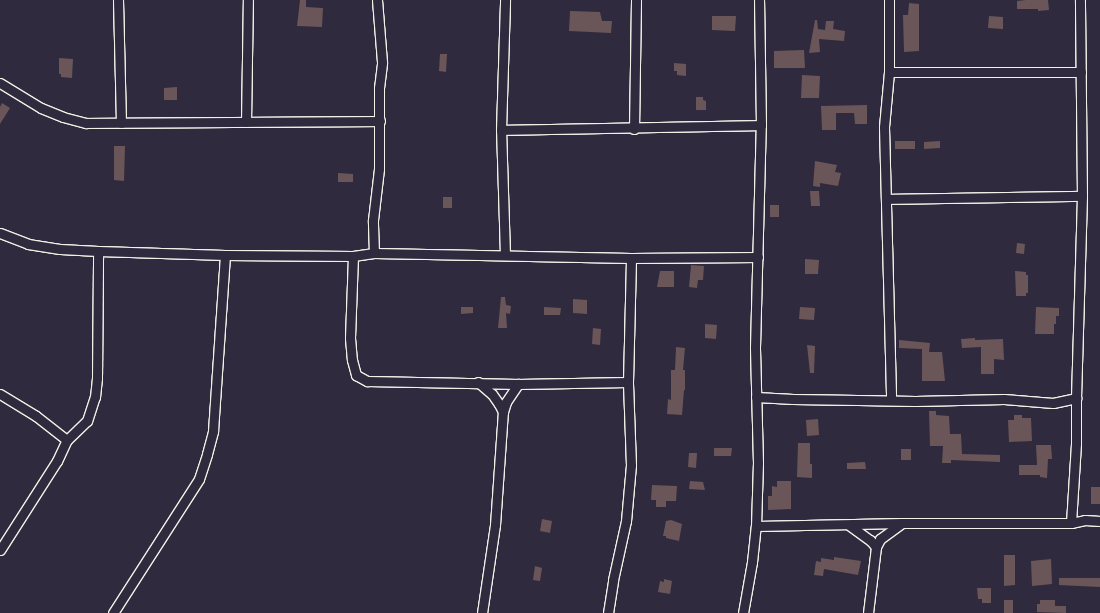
<!DOCTYPE html>
<style>
body{margin:0}
#map{position:relative;width:1100px;height:613px;overflow:hidden;background:#2f2a3d;font-family:Caveat,sans-serif}
div>[style]{position:absolute}
.building>*{inset:0;background:#6a5658}
.roads{filter:drop-shadow(1px 0 #f4f1e8) drop-shadow(-1px 0 #f4f1e8) drop-shadow(0 1px #f4f1e8) drop-shadow(0 -1px #f4f1e8)}
.minor>*{height:9px;margin:-4.5px;padding:0 4.5px;transform-origin:4.5px;border-radius:4.5px;background:#2f2a3d}
span{translate:-50% -50%;white-space:nowrap;text-align:center;line-height:1.15;-webkit-text-stroke:4px #2f2a3d;paint-order:stroke}
</style>
<div id="map">
<div class="building">
<i style="clip-path:polygon(300px 0,306px 0,306px 7px,323px 8px,322px 27px,297px 26px)"></i>
<i style="clip-path:polygon(1026px 0,1048px 0,1049px 10px,1038px 11px,1038px 9px,1017px 9px,1017px 1px)"></i>
<i style="clip-path:polygon(909px 3px,919px 4px,919px 51px,904px 52px,903px 15px,908px 15px)"></i>
<i style="clip-path:polygon(570px 11px,600px 12px,602px 21px,612px 21px,611px 33px,569px 31px)"></i>
<i style="clip-path:polygon(712px 16px,736px 16px,735px 31px,712px 30px)"></i>
<i style="clip-path:polygon(989px 16px,1003px 17px,1003px 29px,988px 28px)"></i>
<i style="clip-path:polygon(815px 20px,817px 20px,818px 29px,825px 30px,826px 21px,834px 21px,833px 29px,845px 31px,844px 41px,819px 39px,820px 52px,809px 53px)"></i>
<i style="clip-path:polygon(804px 50px,805px 68px,774px 68px,774px 51px)"></i>
<i style="clip-path:polygon(440px 54px,447px 54px,446px 72px,439px 71px)"></i>
<i style="clip-path:polygon(59px 58px,73px 59px,72px 78px,61px 77px,61px 74px,59px 74px)"></i>
<i style="clip-path:polygon(674px 63px,686px 64px,686px 76px,677px 75px,677px 71px,674px 71px)"></i>
<i style="clip-path:polygon(802px 75px,820px 76px,819px 98px,801px 98px)"></i>
<i style="clip-path:polygon(177px 87px,177px 100px,164px 100px,164px 88px)"></i>
<i style="clip-path:polygon(696px 97px,703px 97px,703px 100px,706px 101px,706px 110px,696px 110px)"></i>
<i style="clip-path:polygon(2px 103px,10px 108px,0 124px,0 107px)"></i>
<i style="clip-path:polygon(867px 105px,867px 124px,855px 124px,854px 113px,836px 113px,836px 130px,822px 130px,821px 106px)"></i>
<i style="clip-path:polygon(895px 141px,915px 141px,915px 149px,895px 149px)"></i>
<i style="clip-path:polygon(940px 141px,940px 148px,924px 149px,924px 142px)"></i>
<i style="clip-path:polygon(114px 146px,125px 146px,124px 181px,114px 180px)"></i>
<i style="clip-path:polygon(815px 161px,837px 165px,835px 172px,841px 173px,838px 186px,820px 183px,820px 187px,813px 186px)"></i>
<i style="clip-path:polygon(338px 173px,353px 174px,353px 182px,338px 182px)"></i>
<i style="clip-path:polygon(810px 191px,819px 191px,820px 206px,811px 206px)"></i>
<i style="clip-path:polygon(443px 197px,452px 197px,452px 208px,443px 208px)"></i>
<i style="clip-path:polygon(770px 205px,779px 205px,779px 217px,770px 217px)"></i>
<i style="clip-path:polygon(1017px 243px,1025px 244px,1024px 254px,1016px 253px)"></i>
<i style="clip-path:polygon(805px 259px,819px 260px,818px 274px,805px 274px)"></i>
<i style="clip-path:polygon(691px 265px,704px 266px,703px 280px,698px 280px,697px 288px,689px 287px)"></i>
<i style="clip-path:polygon(660px 271px,674px 271px,674px 287px,657px 287px)"></i>
<i style="clip-path:polygon(1015px 271px,1026px 272px,1026px 275px,1028px 275px,1028px 293px,1026px 293px,1026px 296px,1016px 296px)"></i>
<i style="clip-path:polygon(501px 297px,505px 297px,506px 305px,511px 306px,510px 314px,506px 313px,507px 328px,498px 328px)"></i>
<i style="clip-path:polygon(573px 299px,587px 300px,587px 314px,573px 313px)"></i>
<i style="clip-path:polygon(461px 307px,473px 307px,473px 313px,461px 314px)"></i>
<i style="clip-path:polygon(544px 307px,561px 308px,560px 315px,544px 315px)"></i>
<i style="clip-path:polygon(800px 307px,815px 308px,814px 320px,799px 319px)"></i>
<i style="clip-path:polygon(1036px 307px,1059px 308px,1059px 316px,1056px 316px,1056px 324px,1054px 324px,1054px 334px,1035px 334px)"></i>
<i style="clip-path:polygon(705px 324px,717px 325px,716px 339px,705px 338px)"></i>
<i style="clip-path:polygon(593px 328px,601px 329px,600px 345px,592px 344px)"></i>
<i style="clip-path:polygon(975px 338px,975px 340px,1003px 339px,1004px 360px,994px 359px,994px 374px,981px 374px,981px 347px,962px 348px,961px 339px)"></i>
<i style="clip-path:polygon(899px 340px,930px 343px,929px 352px,942px 352px,945px 381px,922px 381px,922px 349px,899px 348px)"></i>
<i style="clip-path:polygon(807px 345px,815px 346px,814px 373px,810px 373px)"></i>
<i style="clip-path:polygon(676px 347px,685px 348px,683px 370px,685px 370px,685px 390px,684px 390px,682px 415px,667px 414px,668px 399px,671px 400px,671px 370px,675px 370px)"></i>
<i style="clip-path:polygon(929px 411px,936px 411px,936px 415px,949px 416px,950px 434px,961px 434px,962px 454px,1000px 455px,1000px 462px,951px 460px,951px 463px,942px 463px,943px 446px,930px 446px)"></i>
<i style="clip-path:polygon(1014px 415px,1022px 415px,1022px 418px,1031px 418px,1032px 441px,1009px 442px,1008px 420px,1014px 420px)"></i>
<i style="clip-path:polygon(818px 419px,819px 435px,807px 436px,806px 420px)"></i>
<i style="clip-path:polygon(798px 443px,810px 443px,810px 464px,812px 464px,812px 478px,797px 477px)"></i>
<i style="clip-path:polygon(1036px 445px,1051px 445px,1052px 459px,1048px 459px,1047px 478px,1040px 477px,1040px 475px,1019px 475px,1019px 465px,1037px 465px)"></i>
<i style="clip-path:polygon(714px 448px,732px 448px,731px 456px,714px 456px)"></i>
<i style="clip-path:polygon(901px 449px,911px 449px,911px 460px,901px 460px)"></i>
<i style="clip-path:polygon(689px 453px,697px 453px,696px 468px,688px 467px)"></i>
<i style="clip-path:polygon(865px 462px,866px 469px,847px 469px,847px 463px)"></i>
<i style="clip-path:polygon(690px 481px,703px 482px,705px 490px,689px 489px)"></i>
<i style="clip-path:polygon(777px 481px,791px 481px,791px 509px,768px 510px,768px 496px,772px 496px,772px 486px,777px 487px)"></i>
<i style="clip-path:polygon(652px 485px,677px 486px,676px 501px,666px 501px,666px 507px,656px 507px,656px 500px,651px 500px)"></i>
<i style="clip-path:polygon(1091px 487px,1100px 487px,1100px 504px,1091px 504px)"></i>
<i style="clip-path:polygon(542px 519px,552px 521px,550px 533px,540px 531px)"></i>
<i style="clip-path:polygon(671px 520px,682px 524px,679px 541px,666px 538px,666px 536px,663px 536px,666px 521px)"></i>
<i style="clip-path:polygon(1004px 555px,1015px 555px,1015px 585px,1004px 586px)"></i>
<i style="clip-path:polygon(834px 557px,861px 561px,858px 575px,824px 569px,823px 576px,814px 575px,816px 561px,821px 562px,821px 558px,834px 560px)"></i>
<i style="clip-path:polygon(1051px 559px,1052px 584px,1032px 586px,1031px 561px)"></i>
<i style="clip-path:polygon(535px 566px,542px 568px,540px 581px,533px 580px)"></i>
<i style="clip-path:polygon(1059px 578px,1100px 578px,1100px 587px,1059px 585px)"></i>
<i style="clip-path:polygon(664px 579px,672px 581px,670px 594px,658px 592px,660px 581px,664px 582px)"></i>
<i style="clip-path:polygon(977px 588px,991px 588px,991px 603px,982px 603px,982px 599px,978px 599px)"></i>
<i style="clip-path:polygon(1004px 600px,1013px 600px,1013px 613px,1004px 613px)"></i>
<i style="clip-path:polygon(1040px 600px,1055px 600px,1055px 606px,1066px 606px,1066px 613px,1037px 612px,1037px 604px,1040px 604px)"></i>
</div>
<div class="roads">
<div class="minor">
<i style="left:118px;top:0;width:123px;rotate:88.6deg"></i>
<i style="left:889px;top:0;width:72px;rotate:90deg"></i>
<i style="left:889px;top:72px;width:55px;rotate:95.2deg"></i>
<i style="left:884px;top:127px;width:273px;rotate:88.5deg"></i>
<i style="left:889px;top:72px;width:192px"></i>
<i style="left:0;top:83px;width:48px;rotate:31.4deg"></i>
<i style="left:41px;top:108px;width:24px;rotate:22deg"></i>
<i style="left:63px;top:117px;width:24px;rotate:15deg"></i>
<i style="left:86px;top:123px;width:294px;rotate:-0.4deg"></i>
<i style="left:246px;top:122px;width:122px;rotate:-89.1deg"></i>
<i style="left:634px;top:129px;width:129px;rotate:-89.1deg"></i>
<i style="left:501px;top:130px;width:260px;rotate:-1.1deg"></i>
<i style="left:886px;top:199px;width:196px;rotate:-0.9deg"></i>
<i style="left:0;top:233px;width:30px;rotate:21deg"></i>
<i style="left:28px;top:244px;width:32px;rotate:9deg"></i>
<i style="left:60px;top:249px;width:38px;rotate:3deg"></i>
<i style="left:98px;top:251px;width:127px;rotate:1.8deg"></i>
<i style="left:225px;top:255px;width:128px;rotate:0.4deg"></i>
<i style="left:353px;top:256px;width:21px;rotate:-8deg"></i>
<i style="left:374px;top:253px;width:257px;rotate:1.1deg"></i>
<i style="left:631px;top:258px;width:127px;rotate:-0.5deg"></i>
<i style="left:374px;top:253px;width:33px;rotate:-92deg"></i>
<i style="left:373px;top:220px;width:51px;rotate:-83.3deg"></i>
<i style="left:379px;top:169px;width:81px;rotate:-90deg"></i>
<i style="left:379px;top:88px;width:26px;rotate:-83deg"></i>
<i style="left:382px;top:62px;width:62px;rotate:-94.6deg"></i>
<i style="left:505px;top:255px;width:125px;rotate:-91.8deg"></i>
<i style="left:501px;top:130px;width:130px;rotate:-88.2deg"></i>
<i style="left:353px;top:256px;width:82px;rotate:92.1deg"></i>
<i style="left:350px;top:338px;width:22px;rotate:85deg"></i>
<i style="left:352px;top:360px;width:16px;rotate:75deg"></i>
<i style="left:356px;top:375px;width:13px;rotate:29deg"></i>
<i style="left:367px;top:381px;width:151px;rotate:1.1deg"></i>
<i style="left:518px;top:384px;width:110px;rotate:-1deg"></i>
<i style="left:478px;top:382px;width:18px;rotate:41deg"></i>
<i style="left:492px;top:394px;width:12px;rotate:55deg"></i>
<i style="left:499px;top:404px;width:9px;rotate:63deg"></i>
<i style="left:0;top:394px;width:42px;rotate:31.4deg"></i>
<i style="left:36px;top:416px;width:39px;rotate:38deg"></i>
<i style="left:756px;top:397px;width:37px;rotate:3deg"></i>
<i style="left:793px;top:399px;width:122px;rotate:0.9deg"></i>
<i style="left:915px;top:401px;width:89px;rotate:-1.3deg"></i>
<i style="left:1004px;top:399px;width:49px;rotate:4.7deg"></i>
<i style="left:1053px;top:403px;width:24px;rotate:-12deg"></i>
<i style="left:1071px;top:523px;width:80px;rotate:-86.4deg"></i>
<i style="left:1076px;top:443px;width:45px;rotate:-90deg"></i>
<i style="left:1076px;top:398px;width:202px;rotate:-88.3deg"></i>
<i style="left:1082px;top:196px;width:196px;rotate:-90.6deg"></i>
<i style="left:849px;top:525px;width:26px;rotate:36deg"></i>
<i style="left:870px;top:540px;width:9px;rotate:49deg"></i>
<i style="left:756px;top:526px;width:146px;rotate:-1.2deg"></i>
<i style="left:902px;top:523px;width:169px"></i>
<i style="left:1071px;top:523px;width:14px;rotate:-12deg"></i>
<i style="left:1085px;top:520px;width:15px;rotate:4deg"></i>
<i style="left:0;top:550px;width:106px;rotate:-57.4deg"></i>
<i style="left:57px;top:461px;width:23px;rotate:-65deg"></i>
<i style="left:67px;top:440px;width:28px;rotate:-44deg"></i>
<i style="left:87px;top:421px;width:25px;rotate:-72deg"></i>
<i style="left:95px;top:397px;width:19px;rotate:-84deg"></i>
<i style="left:97px;top:378px;width:127px;rotate:-89.5deg"></i>
<i style="left:113px;top:613px;width:159px;rotate:-57.3deg"></i>
<i style="left:199px;top:479px;width:26px;rotate:-72deg"></i>
<i style="left:207px;top:454px;width:24px;rotate:-75deg"></i>
<i style="left:213px;top:431px;width:176px;rotate:-86.1deg"></i>
<i style="left:482px;top:613px;width:89px;rotate:-81.6deg"></i>
<i style="left:495px;top:525px;width:113px;rotate:-86deg"></i>
<i style="left:503px;top:412px;width:10px;rotate:-73deg"></i>
<i style="left:506px;top:402px;width:22px;rotate:-56deg"></i>
<i style="left:608px;top:613px;width:33px;rotate:-81deg"></i>
<i style="left:613px;top:580px;width:60px;rotate:-77.6deg"></i>
<i style="left:626px;top:521px;width:56px;rotate:-84.9deg"></i>
<i style="left:631px;top:465px;width:83px;rotate:-92.1deg"></i>
<i style="left:628px;top:382px;width:124px;rotate:-88.6deg"></i>
<i style="left:743px;top:613px;width:52px;rotate:-80deg"></i>
<i style="left:752px;top:562px;width:36px;rotate:-84deg"></i>
<i style="left:756px;top:526px;width:63px;rotate:-88.2deg"></i>
<i style="left:758px;top:463px;width:116px;rotate:-91.5deg"></i>
<i style="left:755px;top:347px;width:222px;rotate:-88.5deg"></i>
<i style="left:761px;top:125px;width:125px;rotate:-90.9deg"></i>
<i style="left:868px;top:613px;width:66px;rotate:-83.1deg"></i>
<i style="left:876px;top:547px;width:9px;rotate:-63deg"></i>
<i style="left:880px;top:539px;width:27px;rotate:-36deg"></i>
</div>
</div>
</div>
